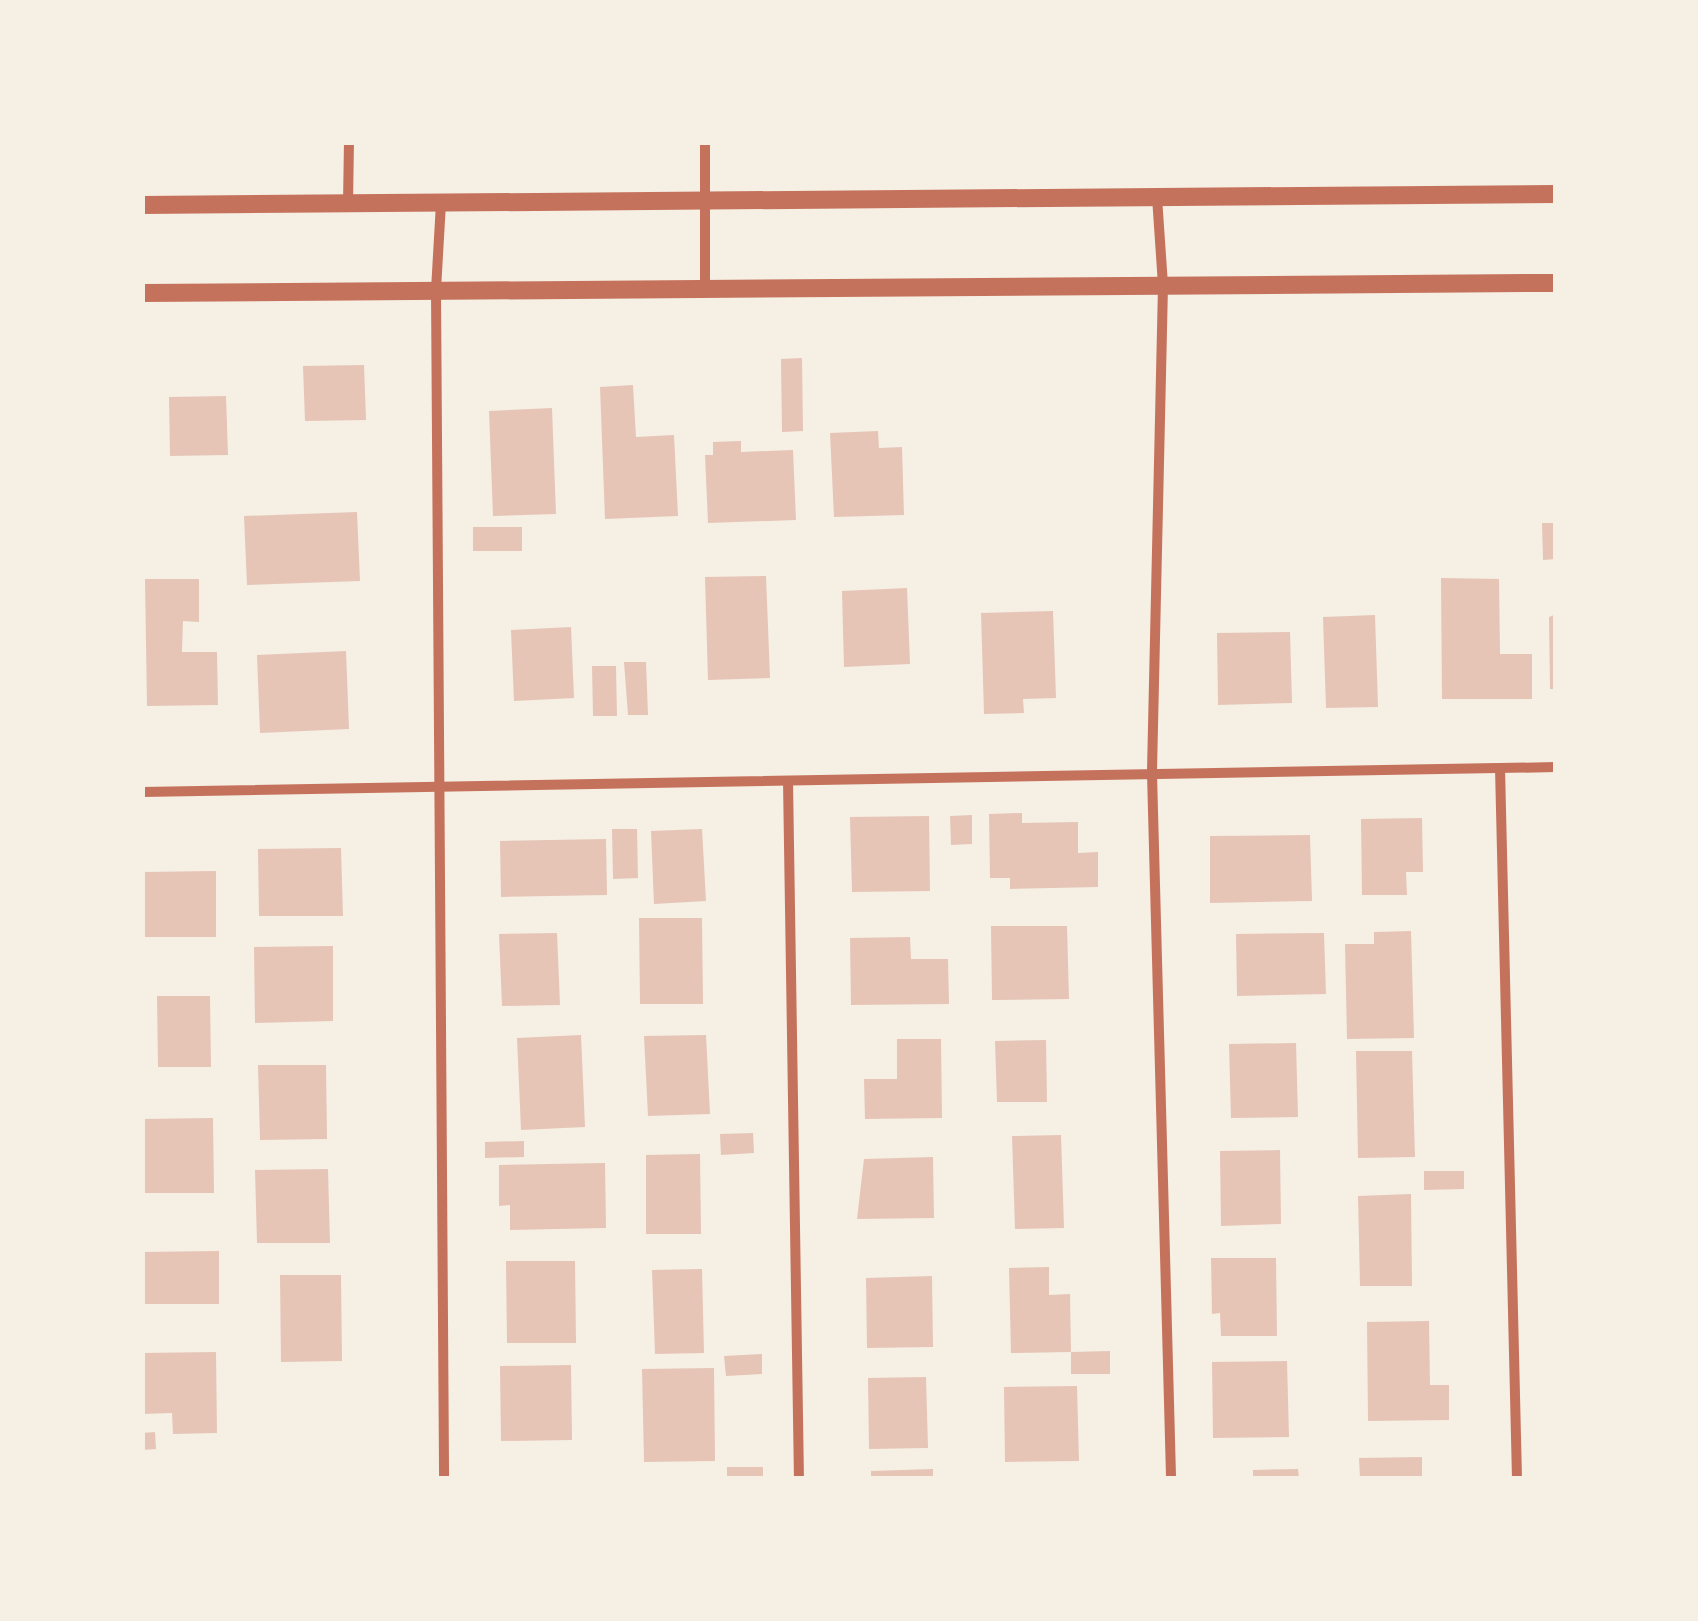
<!DOCTYPE html>
<style>
body{margin:0}
#map{position:relative;width:1698px;height:1621px;overflow:hidden;background:#f6efe4;font-family:Inter,sans-serif}
div>[style]{position:absolute}
.building>*{inset:0;background:#e6c5b7}
.minor>*{height:10px;margin:-5px;padding:0 5px;transform-origin:5px;border-radius:5px;background:#c5725c}
.tertiary>*{height:18px;margin:-9px;padding:0 9px;transform-origin:9px;border-radius:9px;background:#c5725c}
span{translate:-50% -50%;white-space:nowrap;text-align:center;line-height:1.15;-webkit-text-stroke:8px #f6efe4;paint-order:stroke}
.frame{position:absolute;inset:0;border:145px solid #f6efe4;pointer-events:none}
</style>
<div id="map">
<div class="building">
<i style="clip-path:polygon(802px 358px,803px 431px,782px 432px,781px 359px)"></i>
<i style="clip-path:polygon(364px 365px,366px 420px,305px 421px,303px 366px)"></i>
<i style="clip-path:polygon(633px 385px,636px 437px,674px 435px,678px 516px,605px 519px,600px 387px)"></i>
<i style="clip-path:polygon(226px 396px,228px 455px,170px 456px,169px 397px)"></i>
<i style="clip-path:polygon(552px 408px,556px 514px,493px 516px,489px 411px)"></i>
<i style="clip-path:polygon(878px 431px,879px 448px,902px 447px,904px 515px,834px 517px,830px 433px)"></i>
<i style="clip-path:polygon(741px 441px,741px 452px,793px 450px,796px 520px,708px 523px,705px 455px,713px 455px,713px 442px)"></i>
<i style="clip-path:polygon(357px 512px,360px 581px,247px 585px,244px 516px)"></i>
<i style="clip-path:polygon(1542px 523px,1556px 523px,1556px 559px,1543px 560px)"></i>
<i style="clip-path:polygon(473px 527px,522px 527px,522px 551px,473px 551px)"></i>
<i style="clip-path:polygon(766px 576px,770px 678px,708px 680px,705px 577px)"></i>
<i style="clip-path:polygon(1441px 578px,1499px 579px,1500px 654px,1532px 654px,1532px 699px,1442px 699px)"></i>
<i style="clip-path:polygon(145px 579px,199px 579px,199px 622px,183px 621px,182px 652px,217px 652px,218px 705px,147px 706px)"></i>
<i style="clip-path:polygon(907px 588px,910px 664px,844px 667px,842px 591px)"></i>
<i style="clip-path:polygon(1053px 611px,1056px 698px,1023px 699px,1024px 713px,984px 714px,981px 613px)"></i>
<i style="clip-path:polygon(1556px 614px,1556px 689px,1550px 689px,1549px 617px)"></i>
<i style="clip-path:polygon(1375px 615px,1378px 707px,1326px 708px,1323px 617px)"></i>
<i style="clip-path:polygon(571px 627px,574px 698px,514px 701px,511px 630px)"></i>
<i style="clip-path:polygon(1290px 632px,1292px 703px,1218px 705px,1217px 633px)"></i>
<i style="clip-path:polygon(346px 651px,349px 729px,260px 733px,257px 655px)"></i>
<i style="clip-path:polygon(624px 662px,646px 662px,648px 715px,628px 715px)"></i>
<i style="clip-path:polygon(592px 666px,616px 666px,617px 716px,593px 716px)"></i>
<i style="clip-path:polygon(1022px 813px,1022px 823px,1078px 822px,1078px 853px,1098px 852px,1098px 887px,1010px 889px,1010px 878px,990px 878px,989px 814px)"></i>
<i style="clip-path:polygon(972px 815px,972px 844px,951px 845px,950px 816px)"></i>
<i style="clip-path:polygon(929px 816px,930px 891px,852px 892px,850px 817px)"></i>
<i style="clip-path:polygon(1422px 818px,1423px 872px,1406px 872px,1407px 895px,1362px 895px,1361px 819px)"></i>
<i style="clip-path:polygon(612px 829px,637px 829px,638px 878px,613px 879px)"></i>
<i style="clip-path:polygon(702px 829px,706px 901px,654px 904px,651px 831px)"></i>
<i style="clip-path:polygon(1310px 835px,1312px 901px,1210px 903px,1210px 836px)"></i>
<i style="clip-path:polygon(606px 839px,607px 895px,501px 897px,500px 841px)"></i>
<i style="clip-path:polygon(341px 848px,343px 916px,259px 916px,258px 849px)"></i>
<i style="clip-path:polygon(216px 871px,216px 937px,142px 937px,142px 872px)"></i>
<i style="clip-path:polygon(639px 918px,702px 918px,703px 1004px,640px 1004px)"></i>
<i style="clip-path:polygon(991px 926px,1067px 926px,1069px 999px,992px 1000px)"></i>
<i style="clip-path:polygon(1411px 931px,1414px 1038px,1347px 1039px,1345px 944px,1374px 944px,1374px 932px)"></i>
<i style="clip-path:polygon(557px 933px,560px 1005px,502px 1006px,499px 934px)"></i>
<i style="clip-path:polygon(1324px 933px,1326px 994px,1237px 996px,1236px 934px)"></i>
<i style="clip-path:polygon(910px 937px,911px 959px,948px 959px,949px 1004px,851px 1005px,850px 938px)"></i>
<i style="clip-path:polygon(333px 946px,333px 1021px,255px 1023px,254px 947px)"></i>
<i style="clip-path:polygon(157px 996px,210px 996px,211px 1067px,158px 1067px)"></i>
<i style="clip-path:polygon(581px 1035px,585px 1127px,521px 1130px,517px 1038px)"></i>
<i style="clip-path:polygon(706px 1035px,710px 1114px,648px 1116px,644px 1036px)"></i>
<i style="clip-path:polygon(897px 1039px,941px 1039px,942px 1118px,865px 1119px,864px 1079px,897px 1079px)"></i>
<i style="clip-path:polygon(1046px 1040px,1047px 1102px,997px 1102px,995px 1041px)"></i>
<i style="clip-path:polygon(1296px 1043px,1298px 1117px,1231px 1118px,1229px 1044px)"></i>
<i style="clip-path:polygon(1356px 1051px,1412px 1051px,1415px 1157px,1358px 1158px)"></i>
<i style="clip-path:polygon(258px 1065px,326px 1065px,327px 1139px,260px 1140px)"></i>
<i style="clip-path:polygon(213px 1118px,214px 1193px,142px 1193px,142px 1119px)"></i>
<i style="clip-path:polygon(753px 1133px,754px 1153px,721px 1155px,720px 1134px)"></i>
<i style="clip-path:polygon(1061px 1135px,1064px 1228px,1015px 1229px,1012px 1136px)"></i>
<i style="clip-path:polygon(524px 1141px,524px 1157px,485px 1158px,485px 1142px)"></i>
<i style="clip-path:polygon(1280px 1150px,1281px 1224px,1221px 1226px,1220px 1151px)"></i>
<i style="clip-path:polygon(700px 1154px,701px 1234px,646px 1234px,646px 1155px)"></i>
<i style="clip-path:polygon(933px 1157px,934px 1218px,857px 1219px,864px 1159px)"></i>
<i style="clip-path:polygon(605px 1163px,606px 1228px,510px 1230px,510px 1205px,499px 1206px,499px 1165px)"></i>
<i style="clip-path:polygon(328px 1169px,330px 1243px,257px 1243px,255px 1170px)"></i>
<i style="clip-path:polygon(1424px 1171px,1464px 1171px,1464px 1189px,1424px 1190px)"></i>
<i style="clip-path:polygon(1411px 1194px,1412px 1286px,1360px 1286px,1358px 1196px)"></i>
<i style="clip-path:polygon(219px 1251px,219px 1304px,142px 1304px,142px 1252px)"></i>
<i style="clip-path:polygon(1211px 1258px,1276px 1258px,1277px 1336px,1221px 1336px,1220px 1313px,1212px 1314px)"></i>
<i style="clip-path:polygon(506px 1261px,575px 1261px,576px 1343px,507px 1343px)"></i>
<i style="clip-path:polygon(1049px 1267px,1049px 1295px,1070px 1294px,1071px 1352px,1011px 1353px,1009px 1268px)"></i>
<i style="clip-path:polygon(702px 1269px,704px 1353px,655px 1354px,652px 1270px)"></i>
<i style="clip-path:polygon(280px 1275px,341px 1275px,342px 1361px,281px 1362px)"></i>
<i style="clip-path:polygon(932px 1276px,933px 1347px,867px 1348px,866px 1278px)"></i>
<i style="clip-path:polygon(1429px 1321px,1430px 1385px,1449px 1385px,1449px 1420px,1368px 1421px,1367px 1322px)"></i>
<i style="clip-path:polygon(1110px 1351px,1110px 1374px,1071px 1374px,1071px 1352px)"></i>
<i style="clip-path:polygon(216px 1352px,217px 1433px,173px 1434px,172px 1413px,142px 1414px,142px 1353px)"></i>
<i style="clip-path:polygon(762px 1354px,762px 1374px,726px 1376px,724px 1356px)"></i>
<i style="clip-path:polygon(1287px 1361px,1289px 1437px,1213px 1438px,1212px 1362px)"></i>
<i style="clip-path:polygon(571px 1365px,572px 1440px,501px 1441px,500px 1366px)"></i>
<i style="clip-path:polygon(714px 1368px,715px 1461px,644px 1462px,642px 1369px)"></i>
<i style="clip-path:polygon(926px 1377px,928px 1448px,869px 1449px,868px 1378px)"></i>
<i style="clip-path:polygon(1077px 1386px,1079px 1461px,1005px 1462px,1004px 1387px)"></i>
<i style="clip-path:polygon(155px 1432px,156px 1449px,142px 1450px,142px 1433px)"></i>
<i style="clip-path:polygon(1422px 1457px,1422px 1478px,1360px 1478px,1359px 1458px)"></i>
<i style="clip-path:polygon(727px 1467px,763px 1467px,763px 1478px,727px 1478px)"></i>
<i style="clip-path:polygon(933px 1469px,933px 1478px,871px 1478px,871px 1471px)"></i>
<i style="clip-path:polygon(1298px 1469px,1299px 1478px,1253px 1478px,1253px 1470px)"></i>
</div>
<div class="minor">
<i style="left:1157px;top:197px;width:89px;rotate:86.1deg"></i>
<i style="left:1163px;top:286px;width:488px;rotate:91.3deg"></i>
<i style="left:1152px;top:774px;width:704px;rotate:88.45deg"></i>
<i style="left:441px;top:203px;width:88px;rotate:93.3deg"></i>
<i style="left:436px;top:291px;width:1187px;rotate:89.61deg"></i>
<i style="left:348px;top:204px;width:62px;rotate:-89.1deg"></i>
<i style="left:705px;top:289px;width:147px;rotate:-90deg"></i>
<i style="left:1500px;top:768px;width:710px;rotate:88.63deg"></i>
<i style="left:788px;top:781px;width:697px;rotate:89.1deg"></i>
<i style="left:142px;top:792px;width:1414px;rotate:-1.01deg"></i>
</div>
<div class="tertiary">
<i style="left:142px;top:205px;width:1414px;rotate:-0.45deg"></i>
<i style="left:142px;top:293px;width:1414px;rotate:-0.41deg"></i>
</div>
<div class="frame"></div>
</div>
